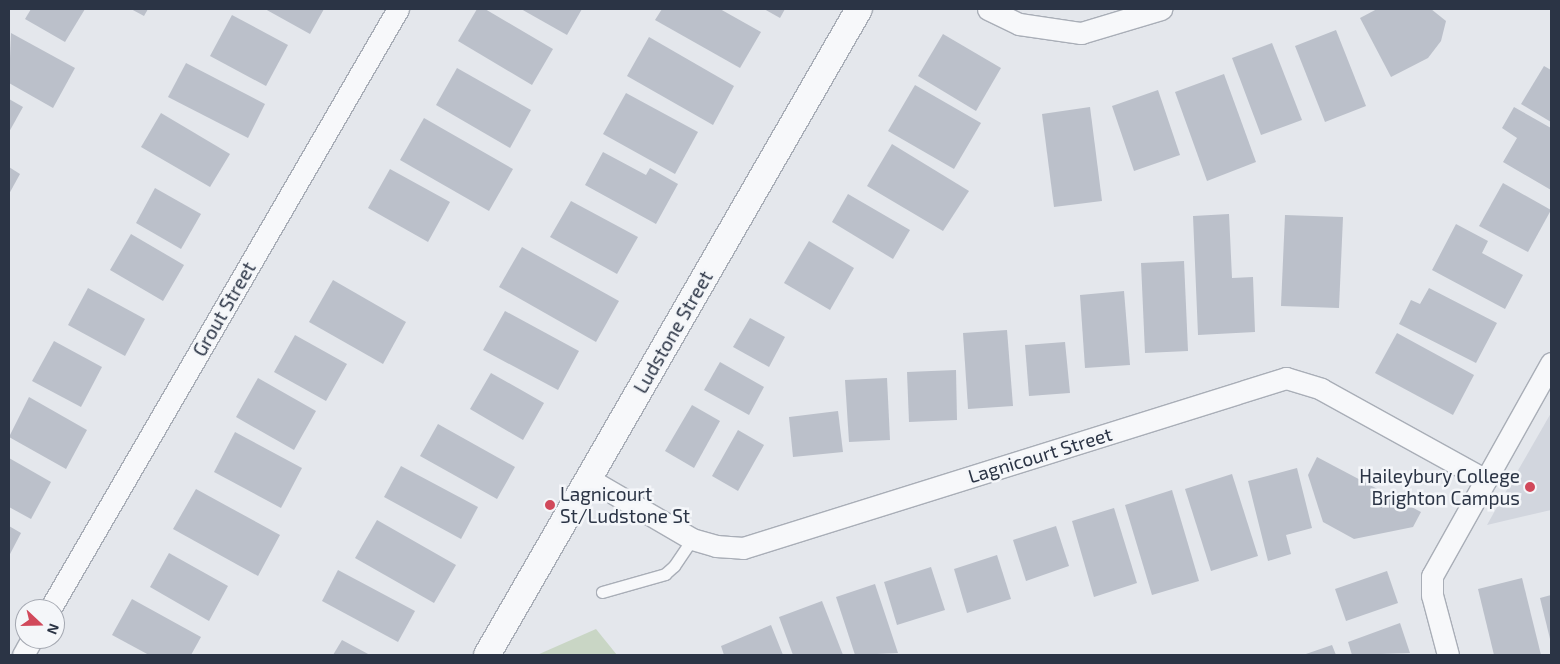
<!DOCTYPE html>
<style>
body{margin:0}
#map{position:relative;width:1560px;height:664px;overflow:hidden;background:#e4e7ec;font-family:"Exo 2",sans-serif}
div>[style]{position:absolute}
.built>*{inset:0;background:#d2d6de}
.green>*{inset:0;background:#c9d6c5}
.building>*{inset:0;background:#bbc0ca}
.roads{filter:drop-shadow(1px 0 #a9aeb7) drop-shadow(-1px 0 #a9aeb7) drop-shadow(0 1px #a9aeb7) drop-shadow(0 -1px #a9aeb7)}
.service>*{height:11px;margin:-5.5px;padding:0 5.5px;transform-origin:5.5px;border-radius:5.5px;background:#f7f8fa}
.minor>*{height:21px;margin:-10.5px;padding:0 10.5px;transform-origin:10.5px;border-radius:10.5px;background:#f7f8fa}
.tertiary>*{height:26px;margin:-13px;padding:0 13px;transform-origin:13px;border-radius:13px;background:#f7f8fa}
.dots>*{width:14px;height:14px;translate:-50% -50%;box-sizing:border-box;border:2px solid #f4f6f9;border-radius:50%}
span{translate:-50% -50%;white-space:nowrap;text-align:center;line-height:1.15;-webkit-text-stroke:5px #f4f6f9;paint-order:stroke}
.street-label{font-size:19px;color:#2b3445}
.poi-label{font-size:19px;color:#2b3445}
.right{translate:-100% -50%;text-align:right}
.left{translate:0 -50%;text-align:left}
.frame{position:absolute;inset:0;border:10px solid #2b3445;pointer-events:none}
.north{position:absolute;left:15px;top:599px;width:50px;height:50px;box-sizing:border-box;background:#f4f6f9;border:1px solid #a4a8b1;border-radius:50%;rotate:111deg;font-size:14px;font-weight:700;line-height:20px;text-align:center;color:#2b3445}
.north::after{content:'';display:block;margin:auto;width:18px;height:22px;background:#d1495b;clip-path:polygon(50% 0,100% 100%,50% 72%,0 100%)}
</style>
<div id="map">
<div class="built">
<i style="clip-path:polygon(1551px 413px,1551px 510px,1487px 525px,1497px 507px)"></i>
</div>
<div class="green">
<i style="clip-path:polygon(596px 629px,617px 655px,537px 655px)"></i>
</div>
<div class="building">
<i style="clip-path:polygon(31px 9px,85px 9px,65px 42px,25px 19px)"></i>
<i style="clip-path:polygon(131px 9px,148px 9px,144px 16px)"></i>
<i style="clip-path:polygon(265px 9px,324px 9px,310px 34px)"></i>
<i style="clip-path:polygon(477px 9px,485px 9px,553px 49px,532px 85px,458px 41px)"></i>
<i style="clip-path:polygon(521px 9px,582px 9px,567px 35px)"></i>
<i style="clip-path:polygon(662px 9px,720px 9px,761px 32px,740px 68px,655px 20px)"></i>
<i style="clip-path:polygon(764px 9px,785px 9px,780px 18px)"></i>
<i style="clip-path:polygon(1377px 9px,1431px 9px,1446px 21px,1441px 41px,1428px 58px,1391px 77px,1360px 18px)"></i>
<i style="clip-path:polygon(232px 15px,288px 45px,266px 86px,210px 56px)"></i>
<i style="clip-path:polygon(1336px 30px,1366px 106px,1325px 122px,1295px 46px)"></i>
<i style="clip-path:polygon(11px 33px,75px 68px,53px 108px,9px 83px)"></i>
<i style="clip-path:polygon(943px 34px,1001px 68px,976px 111px,918px 76px)"></i>
<i style="clip-path:polygon(649px 37px,734px 86px,713px 125px,627px 76px)"></i>
<i style="clip-path:polygon(1272px 43px,1302px 120px,1261px 135px,1232px 58px)"></i>
<i style="clip-path:polygon(186px 63px,265px 104px,248px 138px,168px 97px)"></i>
<i style="clip-path:polygon(1544px 66px,1551px 70px,1551px 122px,1521px 104px)"></i>
<i style="clip-path:polygon(457px 68px,531px 110px,510px 148px,436px 105px)"></i>
<i style="clip-path:polygon(1224px 74px,1256px 162px,1207px 181px,1175px 92px)"></i>
<i style="clip-path:polygon(915px 85px,981px 123px,954px 169px,888px 131px)"></i>
<i style="clip-path:polygon(1158px 90px,1180px 155px,1134px 171px,1112px 106px)"></i>
<i style="clip-path:polygon(626px 93px,698px 132px,675px 174px,603px 134px)"></i>
<i style="clip-path:polygon(9px 99px,23px 107px,9px 132px)"></i>
<i style="clip-path:polygon(1090px 107px,1102px 201px,1054px 207px,1042px 114px)"></i>
<i style="clip-path:polygon(1514px 107px,1551px 128px,1551px 190px,1503px 162px,1517px 138px,1502px 128px)"></i>
<i style="clip-path:polygon(161px 113px,230px 154px,210px 187px,141px 147px)"></i>
<i style="clip-path:polygon(424px 118px,513px 169px,489px 211px,400px 160px)"></i>
<i style="clip-path:polygon(892px 144px,969px 191px,943px 231px,867px 186px)"></i>
<i style="clip-path:polygon(603px 152px,646px 175px,650px 168px,678px 184px,656px 224px,585px 185px)"></i>
<i style="clip-path:polygon(9px 167px,20px 174px,9px 194px)"></i>
<i style="clip-path:polygon(390px 169px,450px 202px,428px 242px,368px 208px)"></i>
<i style="clip-path:polygon(1503px 183px,1551px 210px,1528px 252px,1479px 226px)"></i>
<i style="clip-path:polygon(155px 188px,201px 214px,181px 249px,136px 223px)"></i>
<i style="clip-path:polygon(848px 194px,910px 230px,893px 259px,832px 222px)"></i>
<i style="clip-path:polygon(571px 201px,638px 237px,617px 274px,550px 237px)"></i>
<i style="clip-path:polygon(1229px 214px,1232px 278px,1253px 277px,1255px 332px,1198px 335px,1193px 216px)"></i>
<i style="clip-path:polygon(1285px 215px,1343px 217px,1339px 308px,1281px 306px)"></i>
<i style="clip-path:polygon(1456px 224px,1488px 241px,1482px 253px,1523px 275px,1505px 309px,1432px 270px)"></i>
<i style="clip-path:polygon(131px 234px,184px 265px,163px 301px,110px 270px)"></i>
<i style="clip-path:polygon(809px 241px,854px 268px,830px 310px,784px 283px)"></i>
<i style="clip-path:polygon(522px 247px,619px 301px,596px 342px,499px 287px)"></i>
<i style="clip-path:polygon(1184px 261px,1188px 351px,1145px 353px,1141px 263px)"></i>
<i style="clip-path:polygon(333px 280px,406px 322px,383px 364px,309px 322px)"></i>
<i style="clip-path:polygon(88px 288px,145px 319px,125px 356px,68px 325px)"></i>
<i style="clip-path:polygon(1429px 288px,1497px 323px,1476px 363px,1399px 324px,1411px 300px,1420px 304px)"></i>
<i style="clip-path:polygon(1124px 291px,1130px 365px,1085px 368px,1080px 295px)"></i>
<i style="clip-path:polygon(505px 311px,579px 351px,558px 390px,483px 350px)"></i>
<i style="clip-path:polygon(750px 318px,785px 337px,769px 367px,733px 347px)"></i>
<i style="clip-path:polygon(1007px 330px,1013px 406px,968px 409px,963px 333px)"></i>
<i style="clip-path:polygon(1397px 333px,1474px 375px,1453px 415px,1375px 373px)"></i>
<i style="clip-path:polygon(295px 335px,347px 364px,326px 401px,274px 372px)"></i>
<i style="clip-path:polygon(54px 341px,102px 367px,81px 407px,32px 381px)"></i>
<i style="clip-path:polygon(1065px 342px,1070px 393px,1029px 396px,1025px 345px)"></i>
<i style="clip-path:polygon(720px 362px,764px 387px,749px 415px,704px 390px)"></i>
<i style="clip-path:polygon(956px 370px,957px 420px,909px 422px,907px 372px)"></i>
<i style="clip-path:polygon(491px 373px,544px 403px,523px 440px,470px 409px)"></i>
<i style="clip-path:polygon(258px 378px,316px 411px,294px 450px,236px 417px)"></i>
<i style="clip-path:polygon(887px 378px,890px 440px,849px 442px,845px 380px)"></i>
<i style="clip-path:polygon(29px 397px,87px 430px,66px 469px,9px 437px)"></i>
<i style="clip-path:polygon(692px 405px,720px 421px,694px 468px,665px 451px)"></i>
<i style="clip-path:polygon(838px 411px,843px 452px,793px 457px,789px 417px)"></i>
<i style="clip-path:polygon(438px 424px,515px 467px,497px 499px,420px 456px)"></i>
<i style="clip-path:polygon(738px 430px,764px 445px,738px 491px,712px 476px)"></i>
<i style="clip-path:polygon(235px 432px,302px 468px,281px 508px,214px 472px)"></i>
<i style="clip-path:polygon(1317px 457px,1421px 512px,1413px 527px,1354px 539px,1323px 522px,1308px 475px)"></i>
<i style="clip-path:polygon(9px 458px,51px 482px,31px 519px,9px 507px)"></i>
<i style="clip-path:polygon(401px 466px,478px 507px,461px 539px,384px 497px)"></i>
<i style="clip-path:polygon(1297px 468px,1312px 528px,1286px 535px,1291px 554px,1268px 561px,1248px 481px)"></i>
<i style="clip-path:polygon(1232px 474px,1258px 556px,1211px 571px,1185px 489px)"></i>
<i style="clip-path:polygon(196px 489px,280px 535px,258px 576px,173px 529px)"></i>
<i style="clip-path:polygon(1172px 490px,1199px 581px,1152px 595px,1125px 505px)"></i>
<i style="clip-path:polygon(1114px 508px,1137px 583px,1094px 597px,1072px 521px)"></i>
<i style="clip-path:polygon(377px 520px,456px 565px,434px 603px,355px 558px)"></i>
<i style="clip-path:polygon(9px 526px,21px 533px,9px 556px)"></i>
<i style="clip-path:polygon(1056px 526px,1069px 566px,1026px 581px,1013px 540px)"></i>
<i style="clip-path:polygon(169px 553px,228px 586px,209px 621px,150px 587px)"></i>
<i style="clip-path:polygon(997px 555px,1011px 599px,967px 613px,954px 569px)"></i>
<i style="clip-path:polygon(931px 567px,945px 610px,897px 625px,884px 582px)"></i>
<i style="clip-path:polygon(338px 570px,415px 611px,398px 642px,322px 601px)"></i>
<i style="clip-path:polygon(1387px 571px,1398px 603px,1346px 621px,1335px 589px)"></i>
<i style="clip-path:polygon(1522px 578px,1541px 655px,1494px 655px,1478px 589px)"></i>
<i style="clip-path:polygon(875px 584px,898px 653px,855px 655px,836px 597px)"></i>
<i style="clip-path:polygon(1551px 595px,1551px 643px,1540px 598px)"></i>
<i style="clip-path:polygon(132px 599px,201px 637px,191px 655px,149px 655px,112px 635px)"></i>
<i style="clip-path:polygon(822px 601px,843px 655px,793px 655px,779px 617px)"></i>
<i style="clip-path:polygon(1400px 623px,1410px 653px,1352px 655px,1348px 642px)"></i>
<i style="clip-path:polygon(771px 625px,783px 655px,724px 655px,721px 646px)"></i>
<i style="clip-path:polygon(342px 640px,370px 655px,333px 655px)"></i>
<i style="clip-path:polygon(1332px 645px,1336px 655px,1303px 655px)"></i>
</div>
<div class="roads">
<div class="service">
<i style="left:602px;top:592px;width:66px;rotate:-15.9deg"></i>
<i style="left:665px;top:574px;width:12px;rotate:-42deg"></i>
<i style="left:674px;top:566px;width:32px;rotate:-56deg"></i>
</div>
<div class="minor">
<i style="left:988px;top:9px;width:34px;rotate:26deg"></i>
<i style="left:1019px;top:24px;width:63px;rotate:8.3deg"></i>
<i style="left:1081px;top:33px;width:84px;rotate:-16.7deg"></i>
<i style="left:589px;top:479px;width:119px;rotate:30.2deg"></i>
<i style="left:692px;top:539px;width:25px;rotate:16deg"></i>
<i style="left:716px;top:546px;width:27px;rotate:4deg"></i>
<i style="left:743px;top:548px;width:569px;rotate:-17.38deg"></i>
<i style="left:1286px;top:378px;width:37px;rotate:17deg"></i>
<i style="left:1321px;top:389px;width:188px;rotate:28.9deg"></i>
<i style="left:50px;top:609px;width:694px;rotate:-59.89deg"></i>
<i style="left:23px;top:655px;width:18px;rotate:-61deg"></i>
<i style="left:1448px;top:655px;width:62px;rotate:-104.9deg"></i>
<i style="left:1432px;top:595px;width:19px;rotate:-90deg"></i>
<i style="left:1432px;top:576px;width:244px;rotate:-60.8deg"></i>
</div>
<div class="tertiary">
<i style="left:487px;top:655px;width:745px;rotate:-60.06deg"></i>
</div>
</div>
<div class="dots">
<i style="left:1530px;top:487px;background:#d1495b"></i>
<i style="left:550px;top:505px;background:#d1495b"></i>
</div>
<div class="street-label">
<span style="left:224px;top:309px;rotate:-60deg">Grout Street</span>
<span style="left:673px;top:332px;rotate:-60deg">Ludstone Street</span>
<span style="left:1040px;top:455px;rotate:-17deg">Lagnicourt Street</span>
</div>
<div class="poi-label">
<span class="right" style="left:1520px;top:487px">Haileybury College<br>Brighton Campus</span>
<span class="left" style="left:560px;top:505px">Lagnicourt<br>St/Ludstone St</span>
</div>
<div class="frame"></div>
<div class="north">N</div>
</div>
